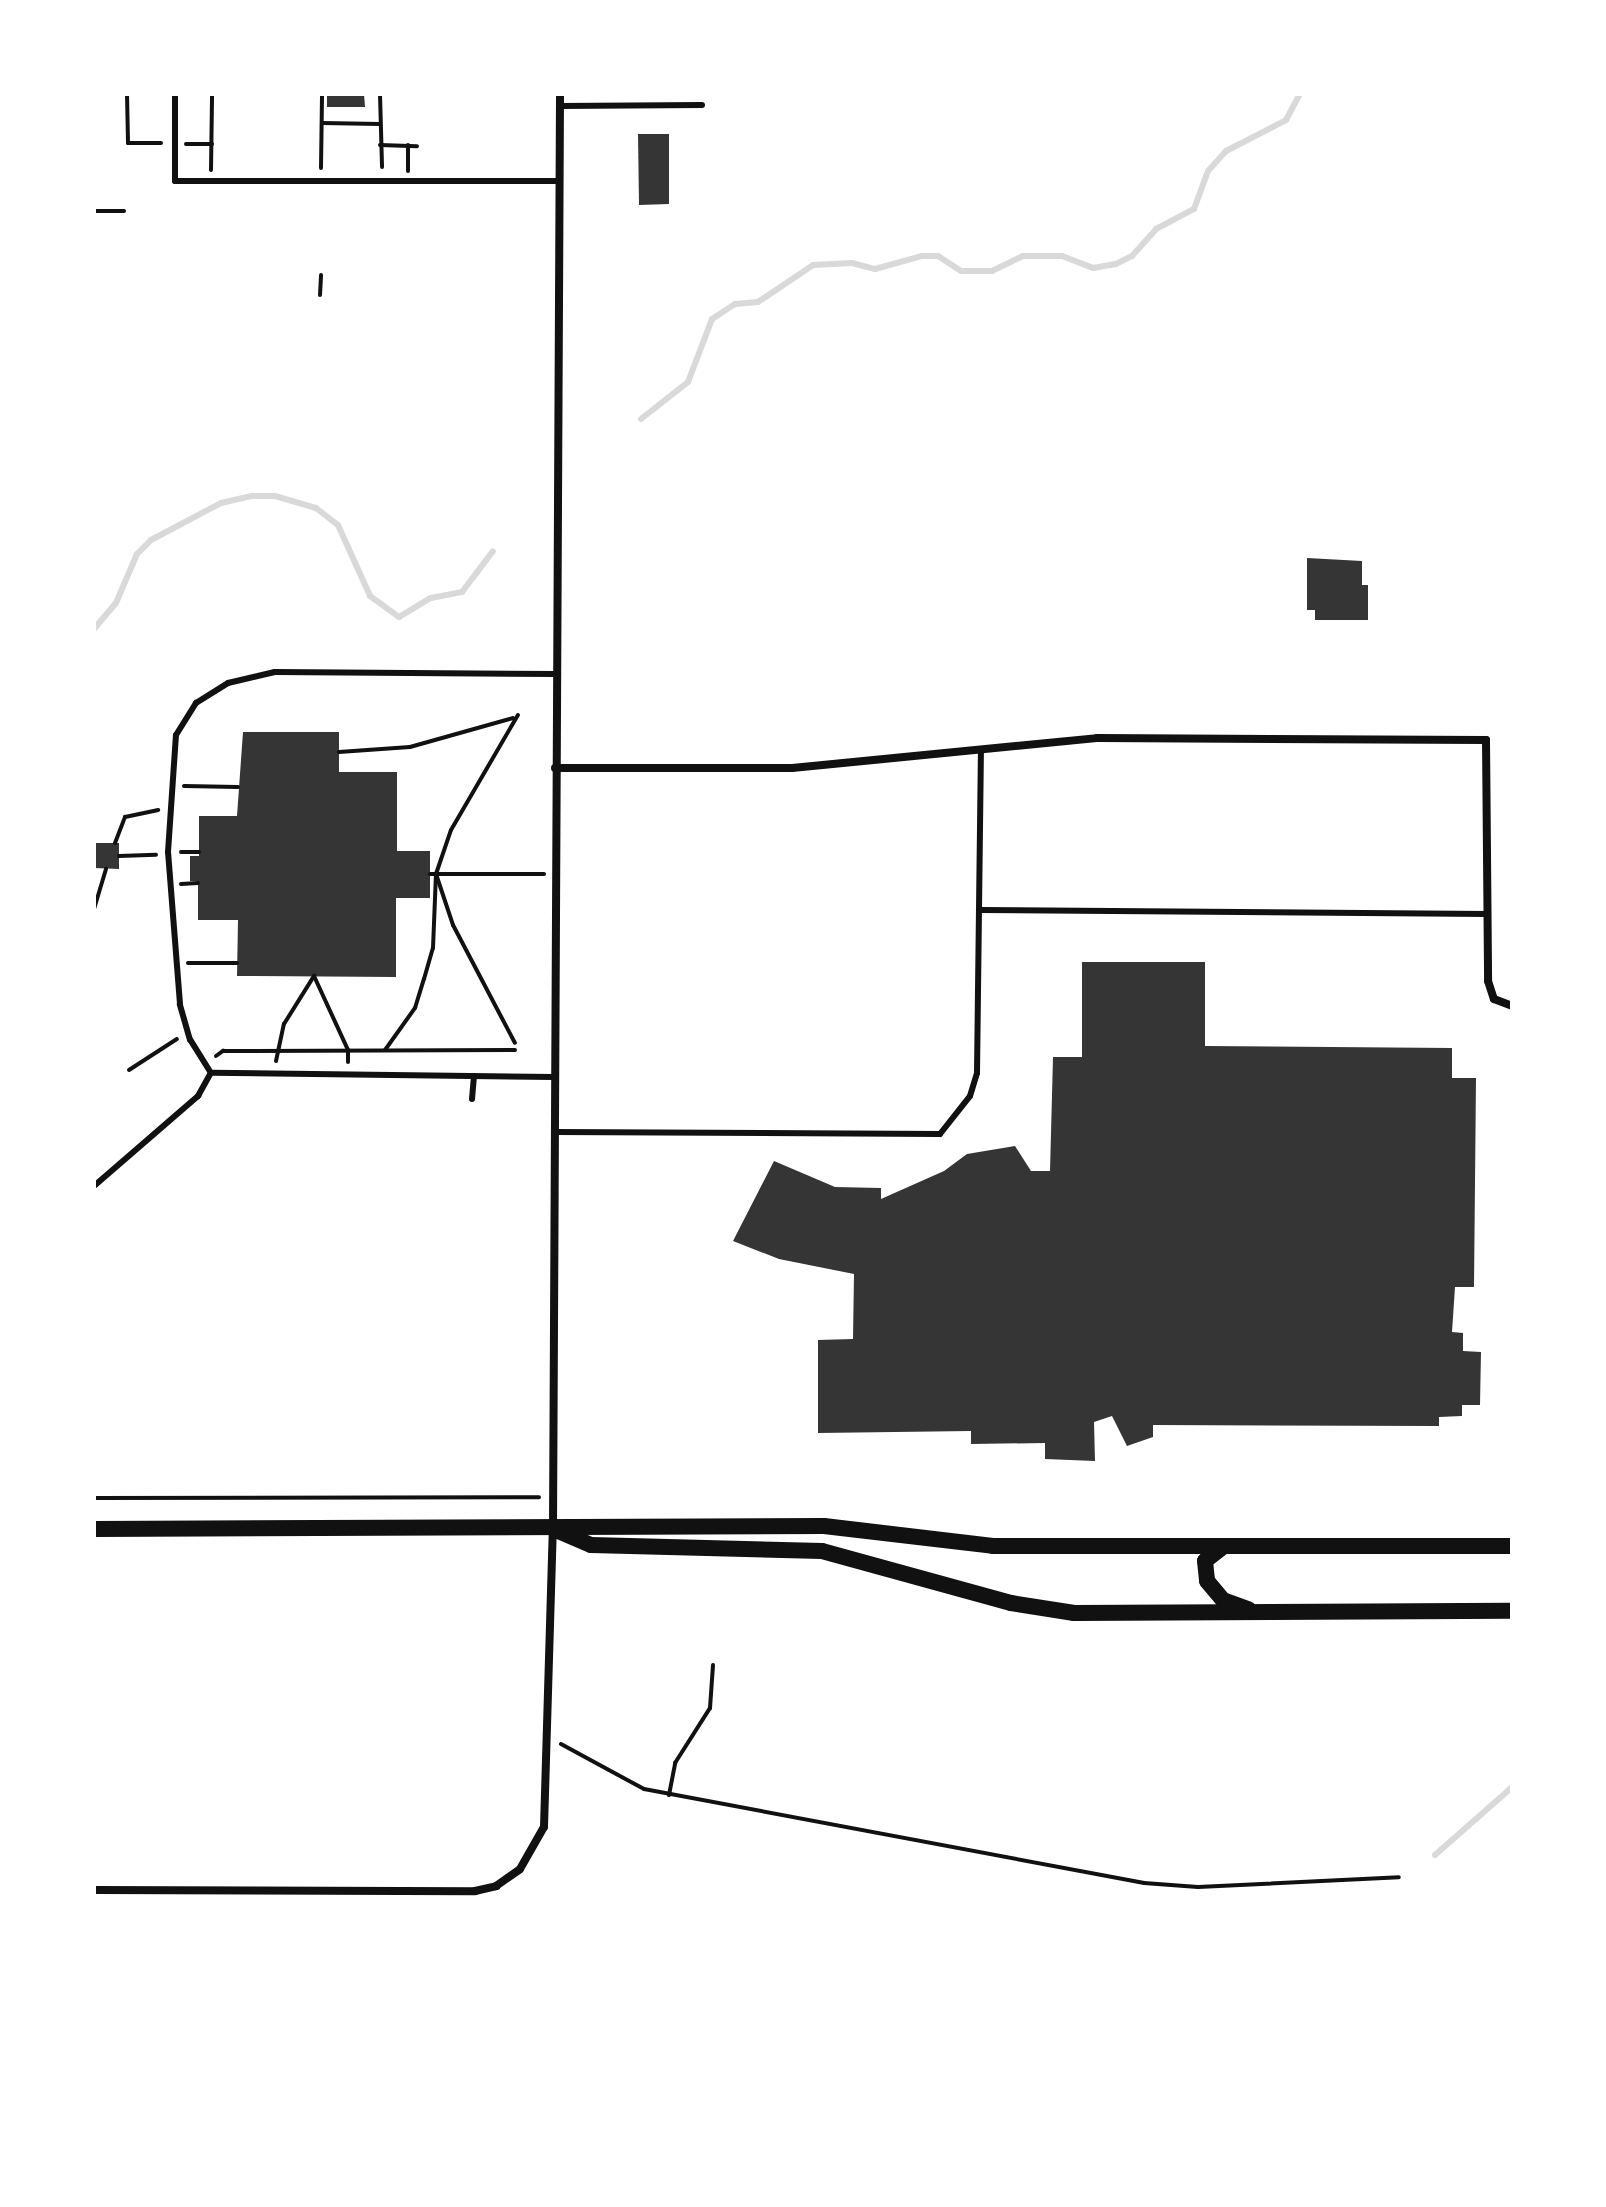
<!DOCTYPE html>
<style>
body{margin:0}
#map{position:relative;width:1606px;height:2207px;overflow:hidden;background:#fff;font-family:"Archivo Narrow",sans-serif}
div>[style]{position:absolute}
.stream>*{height:6px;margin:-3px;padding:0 3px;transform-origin:3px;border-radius:3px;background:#d9d9d9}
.building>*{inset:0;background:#353535}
.path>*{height:4px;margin:-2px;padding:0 2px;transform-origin:2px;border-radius:2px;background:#111}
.service>*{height:6px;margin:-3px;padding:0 3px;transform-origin:3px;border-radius:3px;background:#111}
.minor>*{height:8px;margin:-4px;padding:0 4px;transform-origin:4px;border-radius:4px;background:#111}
.secondary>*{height:16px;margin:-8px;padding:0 8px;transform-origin:8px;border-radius:8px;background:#111}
span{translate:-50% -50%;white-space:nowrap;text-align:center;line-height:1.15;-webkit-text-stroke:8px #fff;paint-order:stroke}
.frame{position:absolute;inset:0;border:96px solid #fff;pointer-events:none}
</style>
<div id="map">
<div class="stream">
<i style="left:641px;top:419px;width:60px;rotate:-38.2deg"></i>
<i style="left:688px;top:382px;width:67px;rotate:-69.1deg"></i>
<i style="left:712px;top:319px;width:27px;rotate:-33deg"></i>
<i style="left:735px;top:304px;width:23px;rotate:-5deg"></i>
<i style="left:758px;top:302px;width:66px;rotate:-33.9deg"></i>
<i style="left:813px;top:265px;width:39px;rotate:-3deg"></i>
<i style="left:852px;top:263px;width:24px;rotate:15deg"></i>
<i style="left:875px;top:269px;width:49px;rotate:-15.5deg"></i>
<i style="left:922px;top:256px;width:16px"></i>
<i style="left:938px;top:256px;width:27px;rotate:33deg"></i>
<i style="left:961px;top:271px;width:31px"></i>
<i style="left:992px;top:271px;width:34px;rotate:-26deg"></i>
<i style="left:1023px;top:256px;width:39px"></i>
<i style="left:1062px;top:256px;width:33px;rotate:21deg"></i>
<i style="left:1093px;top:268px;width:23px;rotate:-10deg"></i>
<i style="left:1116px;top:264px;width:18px;rotate:-27deg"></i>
<i style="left:1132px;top:256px;width:36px;rotate:-48deg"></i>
<i style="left:1156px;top:229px;width:43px;rotate:-27.8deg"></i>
<i style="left:1194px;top:209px;width:40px;rotate:-69.8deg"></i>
<i style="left:1208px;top:171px;width:27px;rotate:-48deg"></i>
<i style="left:1226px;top:151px;width:68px;rotate:-27.3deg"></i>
<i style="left:1286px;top:120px;width:30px;rotate:-62deg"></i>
<i style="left:94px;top:629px;width:34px;rotate:-50deg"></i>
<i style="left:116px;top:603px;width:53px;rotate:-66.8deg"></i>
<i style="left:137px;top:554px;width:20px;rotate:-45deg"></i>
<i style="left:151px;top:540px;width:79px;rotate:-27.9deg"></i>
<i style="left:221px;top:503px;width:32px;rotate:-13deg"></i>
<i style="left:252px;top:496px;width:23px"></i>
<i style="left:275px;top:496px;width:43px;rotate:16.3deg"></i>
<i style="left:316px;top:508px;width:28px;rotate:38deg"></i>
<i style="left:338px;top:525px;width:78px;rotate:65.7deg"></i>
<i style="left:370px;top:596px;width:36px;rotate:36deg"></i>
<i style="left:399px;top:617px;width:37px;rotate:-31deg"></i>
<i style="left:431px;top:598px;width:32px;rotate:-11deg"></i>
<i style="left:462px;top:592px;width:51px;rotate:-52.9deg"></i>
<i style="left:1435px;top:1855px;width:103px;rotate:-41.4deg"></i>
</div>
<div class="building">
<i style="clip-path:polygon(327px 94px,364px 94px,365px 107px,327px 107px)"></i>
<i style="clip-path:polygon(638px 134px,669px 134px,669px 204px,639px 205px)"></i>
<i style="clip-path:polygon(1307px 558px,1362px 561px,1362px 585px,1368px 585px,1368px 620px,1315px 620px,1315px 610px,1307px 610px)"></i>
<i style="clip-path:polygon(243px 732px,339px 732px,339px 772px,397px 772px,397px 851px,430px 851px,430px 898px,396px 898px,396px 977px,237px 976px,238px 920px,198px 920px,198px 881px,190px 881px,190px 856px,199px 856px,199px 816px,237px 816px)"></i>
<i style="clip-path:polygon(94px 843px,119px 843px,119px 869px,94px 868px)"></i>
<i style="clip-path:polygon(1082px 962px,1205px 962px,1205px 1046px,1452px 1048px,1452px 1078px,1476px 1078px,1474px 1287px,1455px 1287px,1452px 1332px,1463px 1333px,1463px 1351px,1481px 1352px,1480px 1405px,1462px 1405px,1462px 1416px,1439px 1417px,1439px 1426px,1153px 1425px,1153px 1437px,1127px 1446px,1112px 1416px,1094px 1422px,1095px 1461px,1045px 1459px,1045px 1443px,971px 1444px,971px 1431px,818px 1433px,818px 1340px,853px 1339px,854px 1274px,779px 1259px,733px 1241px,774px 1161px,835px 1187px,881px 1188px,881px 1199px,944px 1171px,967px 1154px,1015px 1146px,1031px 1171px,1050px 1171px,1053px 1057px,1082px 1057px)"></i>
</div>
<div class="path">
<i style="left:127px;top:94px;width:49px;rotate:88.8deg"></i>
<i style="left:128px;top:143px;width:33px"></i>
<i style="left:380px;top:94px;width:73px;rotate:88.4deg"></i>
<i style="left:322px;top:123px;width:58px;rotate:1deg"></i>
<i style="left:186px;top:144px;width:26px"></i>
<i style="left:380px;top:145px;width:37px;rotate:2deg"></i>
<i style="left:321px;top:168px;width:74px;rotate:-89.2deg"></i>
<i style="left:211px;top:170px;width:76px;rotate:-89.2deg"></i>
<i style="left:408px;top:171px;width:26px;rotate:-90deg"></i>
<i style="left:94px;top:211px;width:30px"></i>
<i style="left:320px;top:295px;width:20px;rotate:-87deg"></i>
<i style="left:339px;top:752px;width:71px;rotate:-4deg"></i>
<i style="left:410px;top:747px;width:107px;rotate:-15.7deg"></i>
<i style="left:184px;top:786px;width:54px;rotate:1.1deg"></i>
<i style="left:115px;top:843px;width:28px;rotate:-69deg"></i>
<i style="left:125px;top:817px;width:34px;rotate:-12deg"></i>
<i style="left:181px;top:852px;width:18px"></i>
<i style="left:119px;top:856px;width:37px;rotate:-2deg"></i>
<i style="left:430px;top:874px;width:114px"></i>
<i style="left:436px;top:874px;width:46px;rotate:-71.2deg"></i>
<i style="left:451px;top:830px;width:133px;rotate:-59.8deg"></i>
<i style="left:181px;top:884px;width:17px;rotate:-3deg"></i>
<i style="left:94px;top:909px;width:42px;rotate:-73.3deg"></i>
<i style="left:188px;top:963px;width:49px"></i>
<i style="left:314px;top:976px;width:81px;rotate:65.3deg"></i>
<i style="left:348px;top:1050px;width:12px;rotate:90deg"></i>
<i style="left:385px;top:1050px;width:52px;rotate:-54.5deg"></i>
<i style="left:415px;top:1008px;width:30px;rotate:-73deg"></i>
<i style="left:424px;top:979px;width:32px;rotate:-74deg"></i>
<i style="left:433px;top:948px;width:74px;rotate:-87.7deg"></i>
<i style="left:436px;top:874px;width:54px;rotate:71.6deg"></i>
<i style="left:453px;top:925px;width:133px;rotate:62.3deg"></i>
<i style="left:216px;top:1056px;width:9px;rotate:-36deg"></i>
<i style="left:223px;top:1051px;width:292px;rotate:-0.2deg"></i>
<i style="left:276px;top:1061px;width:38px;rotate:-78deg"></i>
<i style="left:284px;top:1024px;width:57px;rotate:-58deg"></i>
<i style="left:129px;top:1070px;width:57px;rotate:-32.9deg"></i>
<i style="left:94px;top:1498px;width:445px;rotate:-0.1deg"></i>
<i style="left:561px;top:1744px;width:94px;rotate:28.5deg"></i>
<i style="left:644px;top:1789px;width:509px;rotate:10.65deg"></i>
<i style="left:1144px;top:1883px;width:54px;rotate:4.2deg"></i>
<i style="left:1198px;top:1887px;width:201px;rotate:-2.8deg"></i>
<i style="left:669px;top:1795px;width:33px;rotate:-79deg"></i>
<i style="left:675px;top:1763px;width:65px;rotate:-57.5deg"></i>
<i style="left:710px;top:1708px;width:43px;rotate:-86deg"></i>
</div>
<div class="service">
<i style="left:175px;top:94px;width:87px;rotate:90deg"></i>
<i style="left:175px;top:181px;width:384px"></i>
<i style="left:560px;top:106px;width:142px;rotate:-0.4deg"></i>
<i style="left:980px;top:910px;width:507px;rotate:0.45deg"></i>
<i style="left:554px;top:1077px;width:343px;rotate:-179.3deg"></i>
<i style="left:211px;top:1073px;width:39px;rotate:-122deg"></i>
<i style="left:190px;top:1040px;width:37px;rotate:-106deg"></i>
<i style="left:180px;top:1004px;width:152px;rotate:-94.5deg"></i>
<i style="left:168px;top:852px;width:117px;rotate:-86.1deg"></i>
<i style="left:176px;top:735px;width:38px;rotate:-58deg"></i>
<i style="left:196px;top:703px;width:38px;rotate:-32deg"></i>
<i style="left:228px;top:683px;width:48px;rotate:-13.2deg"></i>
<i style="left:275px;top:672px;width:281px;rotate:0.4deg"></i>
<i style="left:472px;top:1099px;width:23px;rotate:-85deg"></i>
<i style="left:554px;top:1132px;width:386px;rotate:0.3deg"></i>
<i style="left:940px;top:1134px;width:48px;rotate:-51.7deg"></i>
<i style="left:970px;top:1096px;width:24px;rotate:-73deg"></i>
<i style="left:977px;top:1073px;width:321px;rotate:-89.3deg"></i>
<i style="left:94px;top:1186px;width:138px;rotate:-40.9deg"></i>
<i style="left:198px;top:1096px;width:26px;rotate:-61deg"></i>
</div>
<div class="minor">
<i style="left:555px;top:768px;width:237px"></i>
<i style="left:792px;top:768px;width:306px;rotate:-5.6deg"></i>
<i style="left:1097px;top:738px;width:389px;rotate:0.3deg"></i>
<i style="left:1486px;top:740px;width:241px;rotate:89.5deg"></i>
<i style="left:1488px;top:981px;width:19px;rotate:72deg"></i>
<i style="left:1494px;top:999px;width:19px;rotate:21deg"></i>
<i style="left:94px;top:1890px;width:381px;rotate:0.2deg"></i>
<i style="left:475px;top:1891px;width:22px;rotate:-13deg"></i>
<i style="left:496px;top:1886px;width:29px;rotate:-35deg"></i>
<i style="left:520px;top:1869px;width:48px;rotate:-60.3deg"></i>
<i style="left:544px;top:1827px;width:298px;rotate:-88.3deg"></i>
<i style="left:553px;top:1529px;width:1435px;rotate:-89.72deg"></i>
</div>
<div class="secondary">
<i style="left:94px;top:1529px;width:730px;rotate:-0.24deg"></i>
<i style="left:824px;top:1526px;width:170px;rotate:6.7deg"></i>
<i style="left:993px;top:1546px;width:519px"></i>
<i style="left:558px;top:1531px;width:36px;rotate:23deg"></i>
<i style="left:591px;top:1545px;width:231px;rotate:1.5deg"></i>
<i style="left:822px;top:1551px;width:196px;rotate:15.4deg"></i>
<i style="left:1011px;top:1603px;width:64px;rotate:9deg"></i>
<i style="left:1074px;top:1613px;width:438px;rotate:-0.3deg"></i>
<i style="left:1224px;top:1546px;width:24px;rotate:142deg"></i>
<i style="left:1205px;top:1561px;width:20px;rotate:84deg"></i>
<i style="left:1207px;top:1581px;width:25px;rotate:50deg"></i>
<i style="left:1223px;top:1600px;width:27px;rotate:20deg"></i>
</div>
<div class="frame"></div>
</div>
